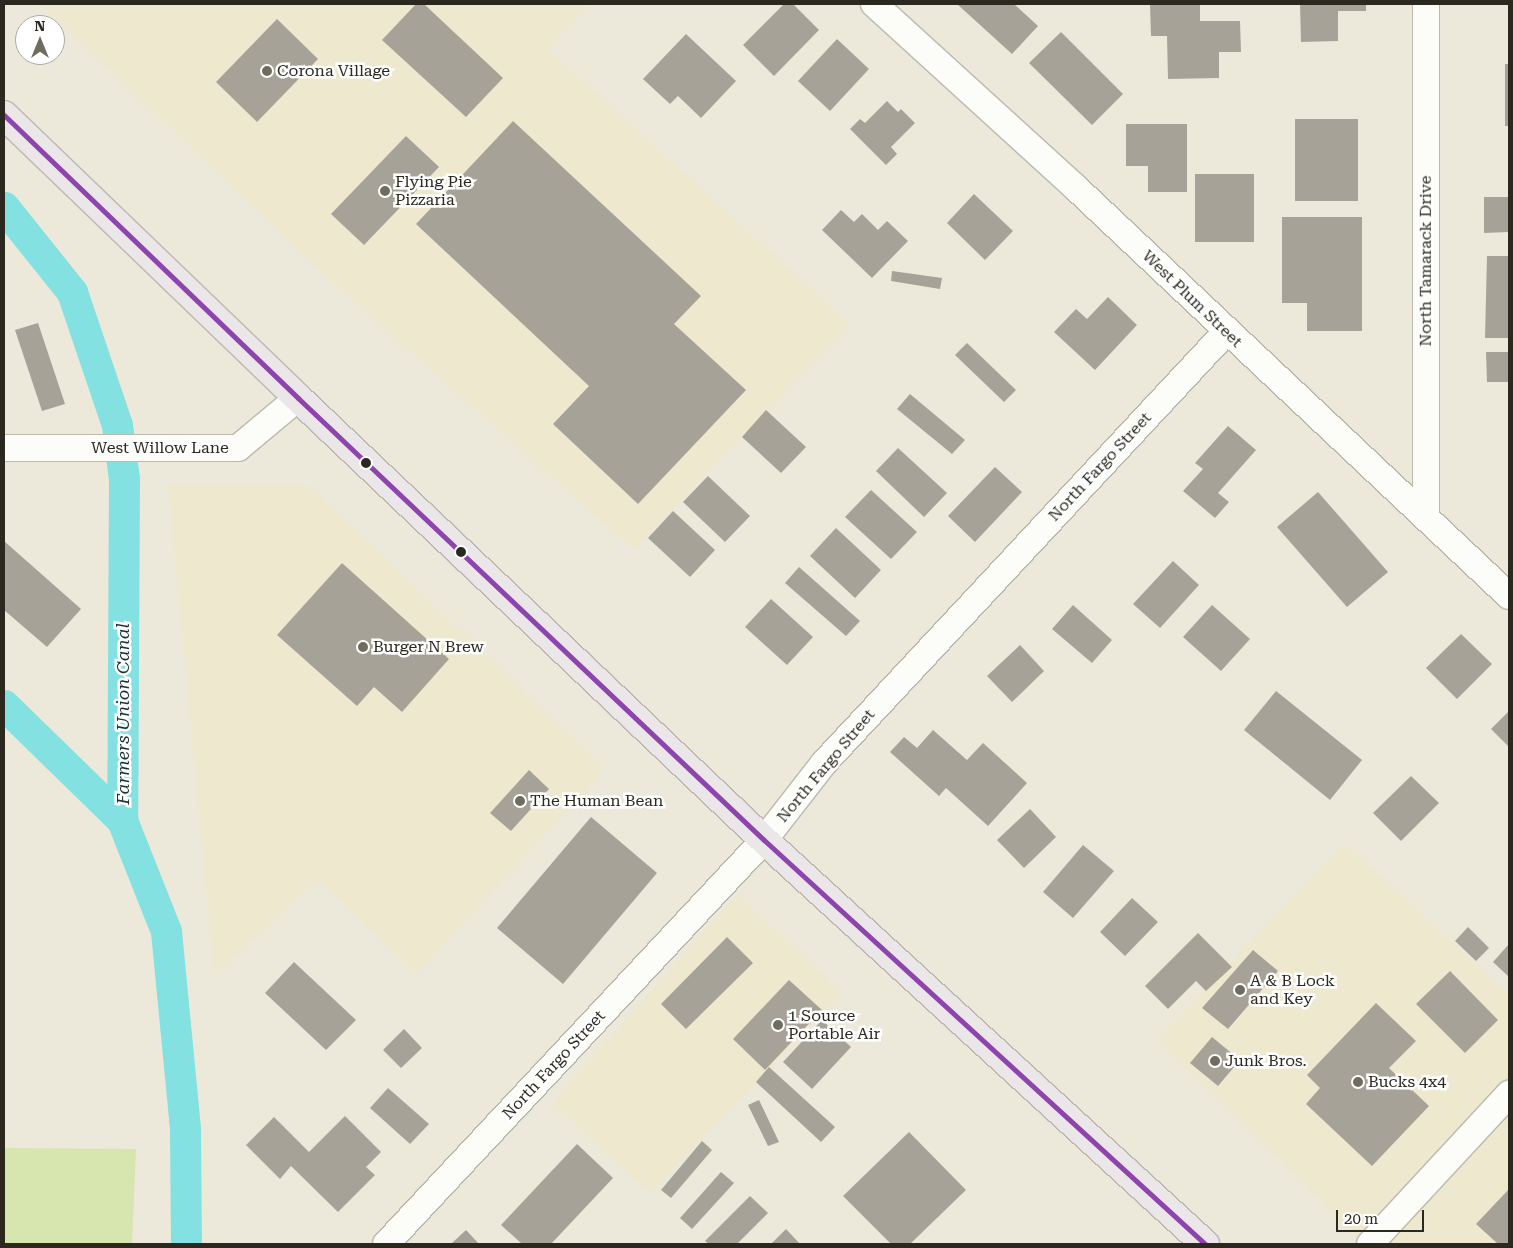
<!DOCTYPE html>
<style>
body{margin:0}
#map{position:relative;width:1513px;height:1248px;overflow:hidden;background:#ece9da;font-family:"Roboto Serif",serif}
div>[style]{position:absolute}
.built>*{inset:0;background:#ede8ce}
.green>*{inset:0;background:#d7e5af}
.canal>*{height:31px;margin:-15.5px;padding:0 15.5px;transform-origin:15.5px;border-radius:15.5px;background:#83e1e2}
.building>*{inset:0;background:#a7a297}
.roads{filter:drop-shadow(1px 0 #bcbaaf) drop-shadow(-1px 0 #bcbaaf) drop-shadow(0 1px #bcbaaf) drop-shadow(0 -1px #bcbaaf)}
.street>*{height:26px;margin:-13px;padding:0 13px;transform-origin:13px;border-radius:13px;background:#fcfcf9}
.primary>*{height:28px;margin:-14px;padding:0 14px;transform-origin:14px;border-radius:14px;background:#ebe6e7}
.bus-1>*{height:5px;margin:-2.5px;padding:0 2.5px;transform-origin:2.5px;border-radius:2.5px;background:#8e44ad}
.dots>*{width:14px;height:14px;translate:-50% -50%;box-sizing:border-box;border:2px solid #fff;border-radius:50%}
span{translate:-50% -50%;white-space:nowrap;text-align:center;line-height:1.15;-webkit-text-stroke:5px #fff;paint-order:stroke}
.poi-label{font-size:16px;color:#2b291f}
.left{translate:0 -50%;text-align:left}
.street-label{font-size:16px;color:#2b291f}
.water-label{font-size:18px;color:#193031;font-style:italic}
.frame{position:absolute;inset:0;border:5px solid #2b291f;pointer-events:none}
.north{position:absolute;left:15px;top:15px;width:50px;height:50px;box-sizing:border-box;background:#fff;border:1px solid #aaa9a5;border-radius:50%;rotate:0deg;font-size:14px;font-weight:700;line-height:20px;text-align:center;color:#2b291f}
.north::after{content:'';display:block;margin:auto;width:18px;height:22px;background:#6f6c60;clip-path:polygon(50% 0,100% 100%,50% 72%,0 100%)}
.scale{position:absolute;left:1336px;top:1210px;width:88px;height:22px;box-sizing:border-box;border:2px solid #2b291f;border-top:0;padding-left:6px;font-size:15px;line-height:18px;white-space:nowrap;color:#2b291f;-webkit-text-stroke:4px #fff;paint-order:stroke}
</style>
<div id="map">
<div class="built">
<i style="clip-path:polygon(41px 4px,590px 4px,548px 49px,850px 324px,634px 550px,323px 274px)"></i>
<i style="clip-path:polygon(168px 483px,309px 485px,605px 769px,417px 974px,318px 880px,214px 975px)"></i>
<i style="clip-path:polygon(1344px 843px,1509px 994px,1509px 1244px,1365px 1244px,1157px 1040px)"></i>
<i style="clip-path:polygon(738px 894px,842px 994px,650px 1193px,552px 1103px)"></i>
</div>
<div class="green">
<i style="clip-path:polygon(4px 1148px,136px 1149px,132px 1244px,4px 1244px)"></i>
</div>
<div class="canal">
<i style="left:4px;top:207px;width:109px;rotate:51.3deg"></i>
<i style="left:72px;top:292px;width:140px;rotate:71.3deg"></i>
<i style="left:117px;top:425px;width:54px;rotate:82.6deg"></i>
<i style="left:124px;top:479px;width:341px;rotate:90.3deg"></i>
<i style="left:122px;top:820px;width:119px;rotate:68.4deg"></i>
<i style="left:166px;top:931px;width:200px;rotate:84.5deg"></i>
<i style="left:185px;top:1130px;width:114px;rotate:89.5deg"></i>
<i style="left:4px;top:705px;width:165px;rotate:44.3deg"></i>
</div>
<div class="building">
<i style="clip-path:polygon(416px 4px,424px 4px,503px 78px,466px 117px,382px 40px)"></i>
<i style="clip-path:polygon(784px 4px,793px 4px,819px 30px,774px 76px,743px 45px)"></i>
<i style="clip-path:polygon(957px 4px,1014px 4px,1038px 26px,1012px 54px)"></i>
<i style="clip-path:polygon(1150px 4px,1200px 4px,1200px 21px,1240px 21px,1241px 52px,1219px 52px,1219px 78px,1168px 79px,1167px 36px,1151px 36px)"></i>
<i style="clip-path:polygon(1300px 4px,1366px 4px,1366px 11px,1338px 11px,1338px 41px,1301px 42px)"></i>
<i style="clip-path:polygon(277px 19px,318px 59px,257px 122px,216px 82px)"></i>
<i style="clip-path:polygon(1061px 32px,1123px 94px,1092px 125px,1029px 63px)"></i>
<i style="clip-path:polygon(686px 34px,736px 81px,701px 118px,678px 96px,670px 104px,643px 79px)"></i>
<i style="clip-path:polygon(837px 39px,869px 69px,830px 111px,798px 81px)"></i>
<i style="clip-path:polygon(1505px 64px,1509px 64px,1509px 126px,1505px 126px)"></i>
<i style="clip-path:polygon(887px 101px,898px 112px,901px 109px,915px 123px,891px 147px,897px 154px,886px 165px,850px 129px,860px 119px,865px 123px)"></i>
<i style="clip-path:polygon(1295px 119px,1358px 119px,1358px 201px,1295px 201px)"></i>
<i style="clip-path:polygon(513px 121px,701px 296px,674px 324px,746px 390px,638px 504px,553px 424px,589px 386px,416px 224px)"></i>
<i style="clip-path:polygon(1126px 124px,1187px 124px,1187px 192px,1148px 192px,1148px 166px,1126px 166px)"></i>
<i style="clip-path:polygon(406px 136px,439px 167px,364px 245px,331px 214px)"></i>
<i style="clip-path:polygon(1195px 174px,1254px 174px,1254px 242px,1195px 242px)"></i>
<i style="clip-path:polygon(974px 194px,1013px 231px,985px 260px,947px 223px)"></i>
<i style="clip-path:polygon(1484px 197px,1509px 197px,1509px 232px,1484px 233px)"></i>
<i style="clip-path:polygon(841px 210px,854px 222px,862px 214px,878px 230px,887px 221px,908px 241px,872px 278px,822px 230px)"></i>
<i style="clip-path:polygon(1282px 217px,1362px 217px,1362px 331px,1307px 331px,1307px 303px,1282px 303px)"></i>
<i style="clip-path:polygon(1487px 256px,1509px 256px,1509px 338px,1485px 338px)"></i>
<i style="clip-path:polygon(892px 271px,942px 278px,940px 289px,891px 281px)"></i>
<i style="clip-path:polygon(1108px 297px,1137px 325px,1095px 370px,1054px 332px,1076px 309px,1087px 319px)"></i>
<i style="clip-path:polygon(38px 323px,65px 404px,42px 411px,15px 330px)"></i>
<i style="clip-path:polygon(967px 343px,1016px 390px,1004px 402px,955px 355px)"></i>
<i style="clip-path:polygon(1486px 352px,1509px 352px,1509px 382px,1487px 382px)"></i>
<i style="clip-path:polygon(910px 394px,965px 440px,952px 454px,897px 409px)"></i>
<i style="clip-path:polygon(766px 410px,806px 447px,781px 473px,742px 437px)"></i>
<i style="clip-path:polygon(1228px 426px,1256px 450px,1218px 493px,1229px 502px,1215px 518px,1183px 491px,1203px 469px,1195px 463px)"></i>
<i style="clip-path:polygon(898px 448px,947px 493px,924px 517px,876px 471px)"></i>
<i style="clip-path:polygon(995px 467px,1022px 492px,975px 542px,948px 516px)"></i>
<i style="clip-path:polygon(708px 476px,750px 516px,725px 542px,683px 502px)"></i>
<i style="clip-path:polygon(871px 490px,917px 532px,891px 559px,845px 517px)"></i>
<i style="clip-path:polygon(1318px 492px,1388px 572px,1347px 607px,1277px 527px)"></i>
<i style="clip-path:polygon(673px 511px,715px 550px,690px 577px,648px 538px)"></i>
<i style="clip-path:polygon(836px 528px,881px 570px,855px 598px,810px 556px)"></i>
<i style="clip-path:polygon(4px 541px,81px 609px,47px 647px,4px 610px)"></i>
<i style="clip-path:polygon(1173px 561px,1199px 585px,1160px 628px,1133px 604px)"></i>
<i style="clip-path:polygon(342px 563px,449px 659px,402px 712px,374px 687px,357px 706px,277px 635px)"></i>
<i style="clip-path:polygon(799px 567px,860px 621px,846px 636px,785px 583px)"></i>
<i style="clip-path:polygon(771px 599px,813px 637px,787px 665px,745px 627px)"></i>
<i style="clip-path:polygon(1073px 605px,1112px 640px,1092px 663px,1052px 629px)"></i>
<i style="clip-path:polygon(1212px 605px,1250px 639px,1221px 671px,1183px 637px)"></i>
<i style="clip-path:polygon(1461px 634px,1492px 664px,1457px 699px,1426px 668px)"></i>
<i style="clip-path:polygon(1020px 645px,1044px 671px,1012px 702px,987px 676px)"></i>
<i style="clip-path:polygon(1276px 691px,1362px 760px,1330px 800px,1244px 730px)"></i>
<i style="clip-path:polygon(1509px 711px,1509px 747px,1491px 729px)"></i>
<i style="clip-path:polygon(933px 730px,967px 760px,983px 743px,1027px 783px,988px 826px,946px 788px,939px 796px,890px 752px,904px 737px,917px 748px)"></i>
<i style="clip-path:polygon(529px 770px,549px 789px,511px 831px,490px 813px)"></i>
<i style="clip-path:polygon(1411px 776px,1439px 803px,1401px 841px,1373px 813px)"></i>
<i style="clip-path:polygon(1030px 809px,1056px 837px,1024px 868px,997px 840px)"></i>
<i style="clip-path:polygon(591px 817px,657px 873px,563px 984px,497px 928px)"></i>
<i style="clip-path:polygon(1083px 845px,1114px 871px,1073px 918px,1043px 892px)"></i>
<i style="clip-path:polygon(1132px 898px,1158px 922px,1125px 956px,1100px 932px)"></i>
<i style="clip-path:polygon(1468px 927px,1489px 948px,1476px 961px,1455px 941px)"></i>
<i style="clip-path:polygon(1198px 933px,1232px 967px,1206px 991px,1196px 981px,1168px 1009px,1145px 986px)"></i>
<i style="clip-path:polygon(727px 937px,753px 963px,686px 1029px,661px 1004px)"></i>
<i style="clip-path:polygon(1509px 944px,1509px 977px,1493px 962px)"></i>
<i style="clip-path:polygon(1253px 950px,1278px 971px,1228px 1029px,1202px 1008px)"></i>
<i style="clip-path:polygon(294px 962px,356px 1020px,326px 1050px,265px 993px)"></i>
<i style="clip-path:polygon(1450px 971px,1498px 1020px,1465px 1053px,1416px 1004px)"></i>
<i style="clip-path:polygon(789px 980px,822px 1010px,765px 1070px,733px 1039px)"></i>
<i style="clip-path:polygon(1376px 1003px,1416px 1041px,1389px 1068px,1429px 1106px,1372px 1166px,1306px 1104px,1320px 1088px,1307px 1075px)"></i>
<i style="clip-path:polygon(822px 1020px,851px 1047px,812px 1089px,783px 1062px)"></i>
<i style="clip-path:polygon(404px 1029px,422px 1048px,401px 1068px,383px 1050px)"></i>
<i style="clip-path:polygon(1212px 1037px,1240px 1060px,1218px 1086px,1190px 1063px)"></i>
<i style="clip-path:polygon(769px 1067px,835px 1127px,821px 1142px,756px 1082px)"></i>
<i style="clip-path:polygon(388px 1088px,429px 1124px,410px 1144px,370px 1108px)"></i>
<i style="clip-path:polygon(759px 1100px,779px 1142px,768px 1146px,748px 1105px)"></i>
<i style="clip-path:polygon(345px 1116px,381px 1152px,366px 1167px,375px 1175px,338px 1212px,291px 1166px,280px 1179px,246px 1145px,274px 1117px,309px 1152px)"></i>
<i style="clip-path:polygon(909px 1132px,966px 1190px,910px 1244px,891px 1244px,843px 1196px)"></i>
<i style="clip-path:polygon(702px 1141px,712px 1150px,671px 1198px,661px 1190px)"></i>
<i style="clip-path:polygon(577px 1144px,613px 1178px,551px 1244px,522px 1244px,501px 1225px)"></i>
<i style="clip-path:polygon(721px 1172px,734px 1183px,692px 1229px,680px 1218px)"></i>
<i style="clip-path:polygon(1509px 1189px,1509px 1244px,1498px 1244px,1476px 1224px)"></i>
<i style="clip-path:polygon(750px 1196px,768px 1213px,737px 1244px,709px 1244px,705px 1241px)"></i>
<i style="clip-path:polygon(786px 1229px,800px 1244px,771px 1244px)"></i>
<i style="clip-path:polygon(466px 1230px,479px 1244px,451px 1244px)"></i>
</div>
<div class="roads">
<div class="street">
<i style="left:874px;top:4px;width:272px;rotate:42.3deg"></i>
<i style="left:1075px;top:187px;width:596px;rotate:43.3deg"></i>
<i style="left:4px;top:448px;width:234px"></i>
<i style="left:238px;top:448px;width:78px;rotate:-39.8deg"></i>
<i style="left:1426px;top:518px;width:514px;rotate:-90deg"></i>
<i style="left:386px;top:1244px;width:553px;rotate:-46.9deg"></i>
<i style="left:764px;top:840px;width:98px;rotate:-52.1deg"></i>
<i style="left:824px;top:763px;width:589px;rotate:-46.99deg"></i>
<i style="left:1370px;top:1244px;width:205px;rotate:-47.2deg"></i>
</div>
<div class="primary">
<i style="left:4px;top:115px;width:408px;rotate:43.9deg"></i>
<i style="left:298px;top:398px;width:642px;rotate:43.49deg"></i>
<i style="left:764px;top:840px;width:598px;rotate:42.49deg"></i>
</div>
</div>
<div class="bus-1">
<i style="left:4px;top:115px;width:408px;rotate:43.9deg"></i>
<i style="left:298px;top:398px;width:642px;rotate:43.49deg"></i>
<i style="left:764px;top:840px;width:598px;rotate:42.49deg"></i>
</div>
<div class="dots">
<i style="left:267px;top:71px;background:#6f6c60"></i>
<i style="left:385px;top:191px;background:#6f6c60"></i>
<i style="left:366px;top:463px;background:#2b291f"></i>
<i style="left:461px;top:552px;background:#2b291f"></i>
<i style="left:363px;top:647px;background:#6f6c60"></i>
<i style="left:520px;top:801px;background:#6f6c60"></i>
<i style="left:1240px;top:990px;background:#6f6c60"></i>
<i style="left:778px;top:1025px;background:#6f6c60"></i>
<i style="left:1215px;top:1061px;background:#6f6c60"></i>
<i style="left:1358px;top:1082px;background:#6f6c60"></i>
</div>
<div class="poi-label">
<span class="left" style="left:277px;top:71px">Corona Village</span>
<span class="left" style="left:395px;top:191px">Flying Pie<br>Pizzaria</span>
<span class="left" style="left:373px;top:647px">Burger N Brew</span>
<span class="left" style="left:530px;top:801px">The Human Bean</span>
<span class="left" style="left:1250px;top:990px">A &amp; B Lock<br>and Key</span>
<span class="left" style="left:788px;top:1025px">1 Source<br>Portable Air</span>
<span class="left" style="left:1225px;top:1061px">Junk Bros.</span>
<span class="left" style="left:1368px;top:1082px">Bucks 4x4</span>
</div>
<div class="street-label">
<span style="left:1426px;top:261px;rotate:-90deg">North Tamarack Drive</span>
<span style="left:1192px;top:299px;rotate:44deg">West Plum Street</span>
<span style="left:160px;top:448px">West Willow Lane</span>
<span style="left:1100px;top:467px;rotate:-47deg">North Fargo Street</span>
<span style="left:826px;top:766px;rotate:-50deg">North Fargo Street</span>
<span style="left:554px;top:1065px;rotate:-47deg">North Fargo Street</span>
</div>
<div class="water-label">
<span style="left:123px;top:714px;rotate:-90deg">Farmers Union Canal</span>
</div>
<div class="frame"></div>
<div class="north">N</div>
<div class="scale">20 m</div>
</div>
